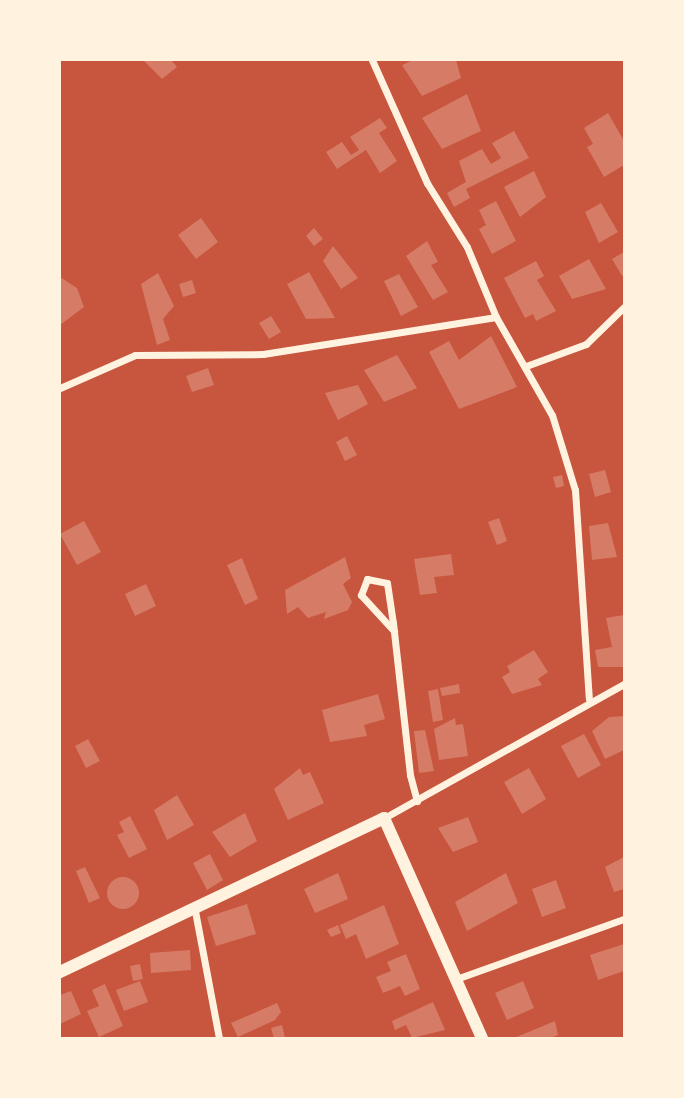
<!DOCTYPE html>
<style>
body{margin:0}
#map{position:relative;width:684px;height:1098px;overflow:hidden;background:#c8553d;font-family:Manrope,sans-serif}
div>[style]{position:absolute}
.building>*{inset:0;background:#d67c66}
.round{border-radius:50%}
.minor>*{height:7px;margin:-3.5px;padding:0 3.5px;transform-origin:3.5px;border-radius:3.5px;background:#fff3e0}
.tertiary>*{height:12px;margin:-6px;padding:0 6px;transform-origin:6px;border-radius:6px;background:#fff3e0}
span{translate:-50% -50%;white-space:nowrap;text-align:center;line-height:1.15;-webkit-text-stroke:5px #fff3e0;paint-order:stroke}
.frame{position:absolute;inset:0;border:61px solid #fff3e0;pointer-events:none}
</style>
<div id="map">
<div class="building">
<i style="clip-path:polygon(143px 60px,171px 60px,177px 67px,162px 79px)"></i>
<i style="clip-path:polygon(413px 60px,456px 60px,461px 78px,422px 96px,402px 65px)"></i>
<i style="clip-path:polygon(467px 94px,481px 131px,442px 149px,422px 118px)"></i>
<i style="clip-path:polygon(608px 113px,624px 141px,624px 165px,604px 177px,587px 147px,593px 144px,584px 128px)"></i>
<i style="clip-path:polygon(380px 118px,387px 128px,379px 133px,397px 161px,380px 173px,366px 150px,337px 169px,326px 152px,342px 142px,351px 155px,359px 150px,350px 137px)"></i>
<i style="clip-path:polygon(514px 131px,529px 158px,466px 189px,470px 198px,454px 207px,447px 193px,466px 182px,459px 161px,482px 149px,491px 164px,501px 158px,492px 143px)"></i>
<i style="clip-path:polygon(534px 171px,546px 197px,520px 217px,504px 187px)"></i>
<i style="clip-path:polygon(496px 201px,516px 241px,492px 254px,479px 229px,486px 225px,479px 210px)"></i>
<i style="clip-path:polygon(601px 203px,618px 232px,599px 243px,585px 212px)"></i>
<i style="clip-path:polygon(201px 218px,218px 242px,196px 259px,178px 235px)"></i>
<i style="clip-path:polygon(314px 228px,323px 239px,314px 246px,306px 236px)"></i>
<i style="clip-path:polygon(427px 241px,438px 262px,431px 265px,448px 292px,433px 300px,406px 256px)"></i>
<i style="clip-path:polygon(333px 246px,358px 278px,341px 289px,323px 261px)"></i>
<i style="clip-path:polygon(624px 252px,624px 275px,622px 276px,612px 259px)"></i>
<i style="clip-path:polygon(589px 259px,606px 289px,572px 299px,559px 276px)"></i>
<i style="clip-path:polygon(536px 261px,544px 276px,537px 280px,556px 311px,536px 321px,533px 314px,525px 318px,504px 278px)"></i>
<i style="clip-path:polygon(309px 272px,335px 318px,306px 319px,287px 284px)"></i>
<i style="clip-path:polygon(158px 273px,174px 306px,163px 319px,170px 340px,157px 345px,141px 284px)"></i>
<i style="clip-path:polygon(399px 274px,418px 307px,401px 316px,384px 281px)"></i>
<i style="clip-path:polygon(60px 277px,77px 288px,84px 307px,60px 325px)"></i>
<i style="clip-path:polygon(192px 280px,196px 293px,183px 297px,179px 284px)"></i>
<i style="clip-path:polygon(271px 316px,281px 332px,269px 339px,259px 323px)"></i>
<i style="clip-path:polygon(491px 336px,517px 387px,459px 409px,429px 352px,449px 341px,459px 360px)"></i>
<i style="clip-path:polygon(397px 355px,417px 388px,384px 402px,364px 370px)"></i>
<i style="clip-path:polygon(208px 368px,214px 385px,192px 392px,186px 376px)"></i>
<i style="clip-path:polygon(358px 385px,368px 404px,338px 420px,325px 393px)"></i>
<i style="clip-path:polygon(347px 436px,357px 455px,345px 461px,336px 442px)"></i>
<i style="clip-path:polygon(605px 470px,611px 492px,595px 497px,589px 474px)"></i>
<i style="clip-path:polygon(562px 475px,564px 486px,556px 488px,553px 477px)"></i>
<i style="clip-path:polygon(499px 518px,507px 541px,497px 545px,488px 522px)"></i>
<i style="clip-path:polygon(84px 521px,101px 552px,77px 565px,60px 534px)"></i>
<i style="clip-path:polygon(608px 523px,617px 557px,592px 560px,589px 526px)"></i>
<i style="clip-path:polygon(451px 554px,454px 575px,434px 577px,437px 593px,420px 595px,414px 559px)"></i>
<i style="clip-path:polygon(345px 557px,351px 578px,343px 584px,352px 602px,348px 610px,324px 619px,326px 612px,308px 618px,298px 607px,287px 614px,285px 590px)"></i>
<i style="clip-path:polygon(242px 558px,258px 599px,245px 605px,227px 565px)"></i>
<i style="clip-path:polygon(146px 584px,156px 606px,135px 616px,125px 594px)"></i>
<i style="clip-path:polygon(624px 615px,624px 667px,598px 667px,595px 650px,612px 647px,606px 618px)"></i>
<i style="clip-path:polygon(534px 650px,548px 672px,538px 679px,542px 685px,512px 694px,502px 677px,510px 672px,507px 666px)"></i>
<i style="clip-path:polygon(459px 684px,460px 693px,442px 696px,440px 688px)"></i>
<i style="clip-path:polygon(438px 689px,443px 720px,433px 722px,428px 691px)"></i>
<i style="clip-path:polygon(378px 694px,385px 719px,364px 725px,367px 736px,330px 742px,322px 710px)"></i>
<i style="clip-path:polygon(624px 716px,624px 750px,605px 759px,592px 731px,609px 717px)"></i>
<i style="clip-path:polygon(455px 718px,456px 725px,463px 724px,468px 756px,439px 760px,434px 729px)"></i>
<i style="clip-path:polygon(425px 730px,434px 771px,419px 773px,414px 731px)"></i>
<i style="clip-path:polygon(584px 734px,601px 765px,578px 778px,561px 746px)"></i>
<i style="clip-path:polygon(88px 739px,100px 761px,86px 768px,75px 746px)"></i>
<i style="clip-path:polygon(300px 768px,303px 775px,310px 772px,324px 803px,288px 820px,274px 789px)"></i>
<i style="clip-path:polygon(529px 768px,546px 799px,522px 814px,504px 782px)"></i>
<i style="clip-path:polygon(177px 795px,194px 825px,167px 840px,154px 810px)"></i>
<i style="clip-path:polygon(245px 813px,257px 841px,230px 857px,212px 832px)"></i>
<i style="clip-path:polygon(130px 816px,147px 849px,129px 858px,117px 835px,124px 832px,119px 822px)"></i>
<i style="clip-path:polygon(468px 817px,478px 842px,453px 852px,438px 828px)"></i>
<i style="clip-path:polygon(210px 854px,223px 880px,207px 890px,193px 863px)"></i>
<i style="clip-path:polygon(624px 857px,624px 889px,614px 892px,605px 867px)"></i>
<i style="clip-path:polygon(85px 867px,100px 898px,89px 903px,76px 871px)"></i>
<i style="clip-path:polygon(338px 873px,348px 899px,315px 913px,304px 889px)"></i>
<i style="clip-path:polygon(506px 873px,518px 903px,467px 931px,455px 902px)"></i>
<i class="round" style="left:107px;top:877px;width:32px;height:32px"></i>
<i style="clip-path:polygon(556px 880px,566px 908px,542px 917px,532px 889px)"></i>
<i style="clip-path:polygon(247px 904px,256px 934px,216px 946px,207px 917px)"></i>
<i style="clip-path:polygon(384px 905px,399px 944px,366px 959px,356px 934px,346px 939px,340px 925px)"></i>
<i style="clip-path:polygon(338px 925px,341px 933px,331px 937px,327px 930px)"></i>
<i style="clip-path:polygon(624px 944px,624px 971px,598px 980px,590px 955px)"></i>
<i style="clip-path:polygon(190px 950px,191px 970px,151px 973px,150px 953px)"></i>
<i style="clip-path:polygon(406px 954px,420px 989px,405px 996px,400px 986px,383px 993px,376px 977px,391px 971px,387px 962px)"></i>
<i style="clip-path:polygon(140px 964px,143px 979px,133px 981px,130px 966px)"></i>
<i style="clip-path:polygon(140px 981px,148px 1002px,124px 1011px,116px 990px)"></i>
<i style="clip-path:polygon(523px 981px,534px 1008px,507px 1020px,495px 993px)"></i>
<i style="clip-path:polygon(105px 984px,123px 1026px,99px 1037px,87px 1011px,99px 1006px,92px 990px)"></i>
<i style="clip-path:polygon(71px 991px,81px 1014px,60px 1024px,60px 995px)"></i>
<i style="clip-path:polygon(433px 1002px,445px 1030px,412px 1038px,406px 1025px,395px 1030px,392px 1021px)"></i>
<i style="clip-path:polygon(277px 1003px,281px 1012px,275px 1020px,238px 1037px,231px 1023px)"></i>
<i style="clip-path:polygon(555px 1021px,558px 1035px,551px 1038px,514px 1038px)"></i>
<i style="clip-path:polygon(282px 1025px,285px 1038px,274px 1038px,271px 1028px)"></i>
</div>
<div class="minor">
<i style="left:372px;top:60px;width:135px;rotate:65.9deg"></i>
<i style="left:427px;top:183px;width:75px;rotate:58deg"></i>
<i style="left:467px;top:247px;width:76px;rotate:67.5deg"></i>
<i style="left:496px;top:317px;width:113px;rotate:60.3deg"></i>
<i style="left:552px;top:415px;width:78px;rotate:73deg"></i>
<i style="left:575px;top:490px;width:209px;rotate:86.2deg"></i>
<i style="left:526px;top:366px;width:64px;rotate:-20.1deg"></i>
<i style="left:586px;top:344px;width:53px;rotate:-44.2deg"></i>
<i style="left:60px;top:388px;width:82px;rotate:-23.7deg"></i>
<i style="left:135px;top:355px;width:128px;rotate:-0.4deg"></i>
<i style="left:263px;top:354px;width:236px;rotate:-9deg"></i>
<i style="left:394px;top:631px;width:49px;rotate:-132.5deg"></i>
<i style="left:361px;top:595px;width:17px;rotate:-69deg"></i>
<i style="left:367px;top:579px;width:20px;rotate:11deg"></i>
<i style="left:387px;top:583px;width:40px;rotate:81.5deg"></i>
<i style="left:393px;top:623px;width:153px;rotate:83.6deg"></i>
<i style="left:410px;top:775px;width:27px;rotate:75deg"></i>
<i style="left:384px;top:818px;width:275px;rotate:-29.2deg"></i>
<i style="left:195px;top:911px;width:129px;rotate:79.3deg"></i>
<i style="left:456px;top:979px;width:178px;rotate:-19.7deg"></i>
</div>
<div class="tertiary">
<i style="left:60px;top:972px;width:359px;rotate:-25.4deg"></i>
<i style="left:384px;top:818px;width:241px;rotate:66deg"></i>
</div>
<div class="frame"></div>
</div>
